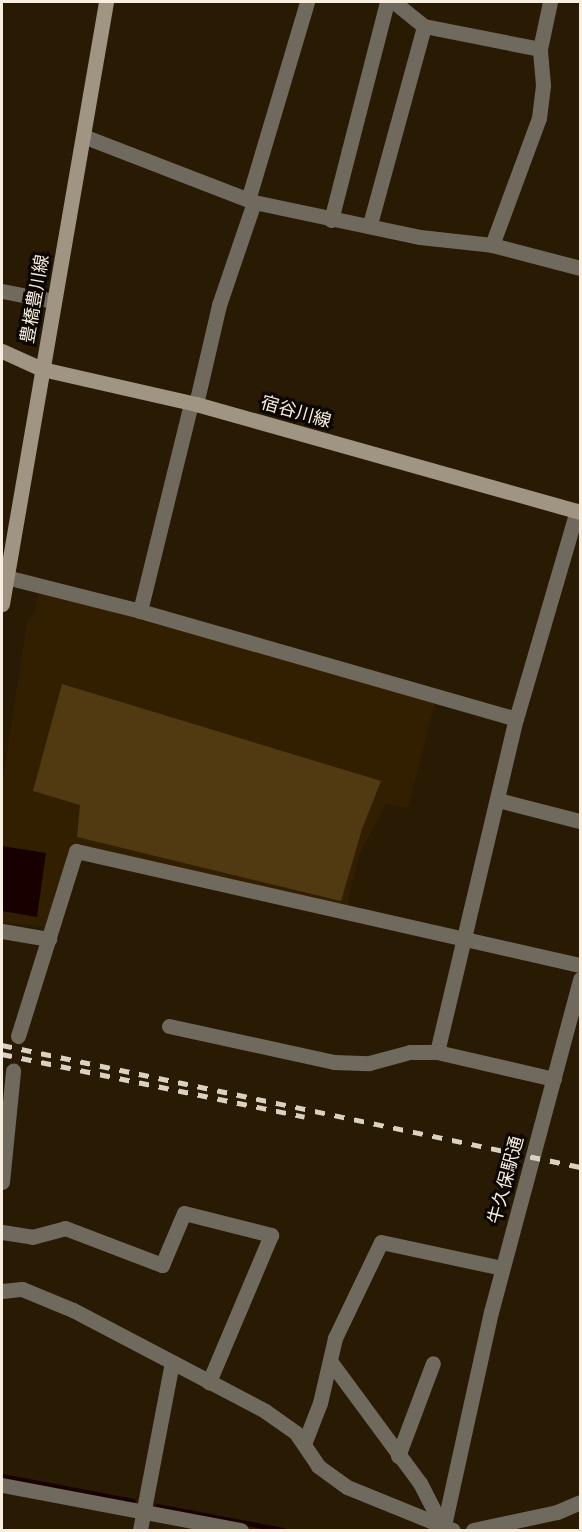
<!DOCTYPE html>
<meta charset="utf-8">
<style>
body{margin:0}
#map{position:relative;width:582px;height:1532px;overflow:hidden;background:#281a03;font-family:Helvetica,"Noto Sans JP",sans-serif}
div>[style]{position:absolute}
.built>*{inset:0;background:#311f00}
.green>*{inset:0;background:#513a11}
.water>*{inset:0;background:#180000}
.stream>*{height:5px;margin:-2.5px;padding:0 2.5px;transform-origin:2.5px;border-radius:2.5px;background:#180000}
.minor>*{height:15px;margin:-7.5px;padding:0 7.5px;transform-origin:7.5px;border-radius:7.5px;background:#70695d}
.secondary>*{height:15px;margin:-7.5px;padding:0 7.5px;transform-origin:7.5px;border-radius:7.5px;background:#a09482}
.rail>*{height:4.5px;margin-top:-2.25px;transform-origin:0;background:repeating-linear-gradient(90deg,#dad1c1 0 10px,transparent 0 20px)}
span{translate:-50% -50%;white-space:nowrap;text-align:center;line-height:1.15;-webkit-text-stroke:6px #0c0601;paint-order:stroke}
.street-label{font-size:18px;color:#f8efe1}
.frame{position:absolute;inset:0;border:3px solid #f8efe1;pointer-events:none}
</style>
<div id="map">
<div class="built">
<i style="clip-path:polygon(39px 591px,435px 703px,408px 808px,386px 804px,359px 855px,347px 907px,72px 844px,45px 927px,2px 922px,2px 785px,27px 621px,34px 614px)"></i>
</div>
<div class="green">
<i style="clip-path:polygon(62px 684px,381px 781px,362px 829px,341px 901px,77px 837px,80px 805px,33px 791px)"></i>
</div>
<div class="water">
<i style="clip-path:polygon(2px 846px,46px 853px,37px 917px,2px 911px)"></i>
</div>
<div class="stream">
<i style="left:2px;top:1476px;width:133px;rotate:10.8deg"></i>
<i style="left:157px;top:1506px;width:128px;rotate:10.8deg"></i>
</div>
<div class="minor">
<i style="left:394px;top:2px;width:38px;rotate:39deg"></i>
<i style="left:424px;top:26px;width:118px;rotate:11.2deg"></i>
<i style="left:83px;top:136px;width:183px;rotate:21.1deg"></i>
<i style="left:254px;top:202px;width:170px;rotate:11.9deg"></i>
<i style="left:420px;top:237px;width:72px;rotate:6.3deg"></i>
<i style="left:492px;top:245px;width:91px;rotate:14.6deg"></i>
<i style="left:248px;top:200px;width:207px;rotate:-73.4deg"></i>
<i style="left:331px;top:220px;width:225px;rotate:-75.6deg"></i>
<i style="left:370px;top:224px;width:205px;rotate:-74.7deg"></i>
<i style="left:492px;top:245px;width:135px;rotate:-69.7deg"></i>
<i style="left:539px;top:118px;width:33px;rotate:-83deg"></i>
<i style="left:543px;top:85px;width:36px;rotate:-95deg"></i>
<i style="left:540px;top:49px;width:48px;rotate:-78deg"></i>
<i style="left:2px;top:291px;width:53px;rotate:10.9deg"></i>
<i style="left:196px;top:404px;width:102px;rotate:-76.9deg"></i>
<i style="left:219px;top:305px;width:109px;rotate:-71.2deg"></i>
<i style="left:2px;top:576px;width:142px;rotate:14.2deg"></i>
<i style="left:140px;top:611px;width:391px;rotate:16deg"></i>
<i style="left:140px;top:611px;width:214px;rotate:-76.2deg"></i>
<i style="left:498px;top:800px;width:85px;rotate:14.4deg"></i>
<i style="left:2px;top:931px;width:48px;rotate:9.7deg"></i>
<i style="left:169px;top:1026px;width:169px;rotate:12.3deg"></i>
<i style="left:334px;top:1062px;width:35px;rotate:2deg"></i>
<i style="left:369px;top:1063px;width:42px;rotate:-15deg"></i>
<i style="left:410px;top:1052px;width:27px"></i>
<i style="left:437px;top:1052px;width:120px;rotate:13deg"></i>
<i style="left:18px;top:1036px;width:194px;rotate:-72.6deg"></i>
<i style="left:76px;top:851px;width:517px;rotate:12.75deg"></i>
<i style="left:437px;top:1052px;width:342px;rotate:-76.7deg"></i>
<i style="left:516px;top:719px;width:217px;rotate:-73.7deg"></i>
<i style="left:2px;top:1182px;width:112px;rotate:-84.3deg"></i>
<i style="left:2px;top:1232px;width:30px;rotate:9deg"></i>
<i style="left:32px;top:1237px;width:34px;rotate:-15deg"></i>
<i style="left:65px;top:1228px;width:104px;rotate:20.9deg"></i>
<i style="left:162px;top:1265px;width:56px;rotate:-67.1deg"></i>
<i style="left:184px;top:1213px;width:90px;rotate:14.2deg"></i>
<i style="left:271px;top:1235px;width:160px;rotate:112.9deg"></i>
<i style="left:2px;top:1291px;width:20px;rotate:-6deg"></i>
<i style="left:22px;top:1289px;width:55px;rotate:22.4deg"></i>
<i style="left:73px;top:1310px;width:217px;rotate:27.7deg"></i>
<i style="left:265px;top:1411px;width:38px;rotate:35deg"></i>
<i style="left:296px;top:1433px;width:40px;rotate:56deg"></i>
<i style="left:318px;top:1466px;width:36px;rotate:36deg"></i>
<i style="left:347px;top:1487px;width:114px;rotate:22.1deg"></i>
<i style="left:330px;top:1361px;width:152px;rotate:53.6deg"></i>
<i style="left:420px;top:1483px;width:51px;rotate:62.9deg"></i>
<i style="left:304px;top:1444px;width:44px;rotate:-68.7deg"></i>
<i style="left:320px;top:1403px;width:67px;rotate:-77deg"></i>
<i style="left:335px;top:1338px;width:106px;rotate:-64.4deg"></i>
<i style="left:381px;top:1242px;width:124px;rotate:12.1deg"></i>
<i style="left:398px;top:1456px;width:99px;rotate:-69.4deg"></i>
<i style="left:2px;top:1485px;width:243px;rotate:10.7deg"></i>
<i style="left:140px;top:1530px;width:171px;rotate:-79.2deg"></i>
<i style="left:443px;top:1530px;width:223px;rotate:-77.6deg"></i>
<i style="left:491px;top:1312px;width:345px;rotate:-75deg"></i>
<i style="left:473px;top:1530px;width:86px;rotate:-12.1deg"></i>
<i style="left:557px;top:1512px;width:25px;rotate:-23deg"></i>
</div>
<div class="secondary">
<i style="left:2px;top:351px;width:44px;rotate:24.2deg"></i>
<i style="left:42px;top:369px;width:158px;rotate:12.8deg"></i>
<i style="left:196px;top:404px;width:399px;rotate:15.7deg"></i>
<i style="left:2px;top:604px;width:611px;rotate:-80.2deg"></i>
</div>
<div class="rail">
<i style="left:2px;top:1045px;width:591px;rotate:11.92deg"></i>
<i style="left:2px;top:1054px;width:309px;rotate:11.7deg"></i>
</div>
<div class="street-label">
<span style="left:35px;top:299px;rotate:-80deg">豊橋豊川線</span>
<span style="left:296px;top:412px;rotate:16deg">宿谷川線</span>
<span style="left:506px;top:1180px;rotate:-75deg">牛久保駅通</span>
</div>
<div class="frame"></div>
</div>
